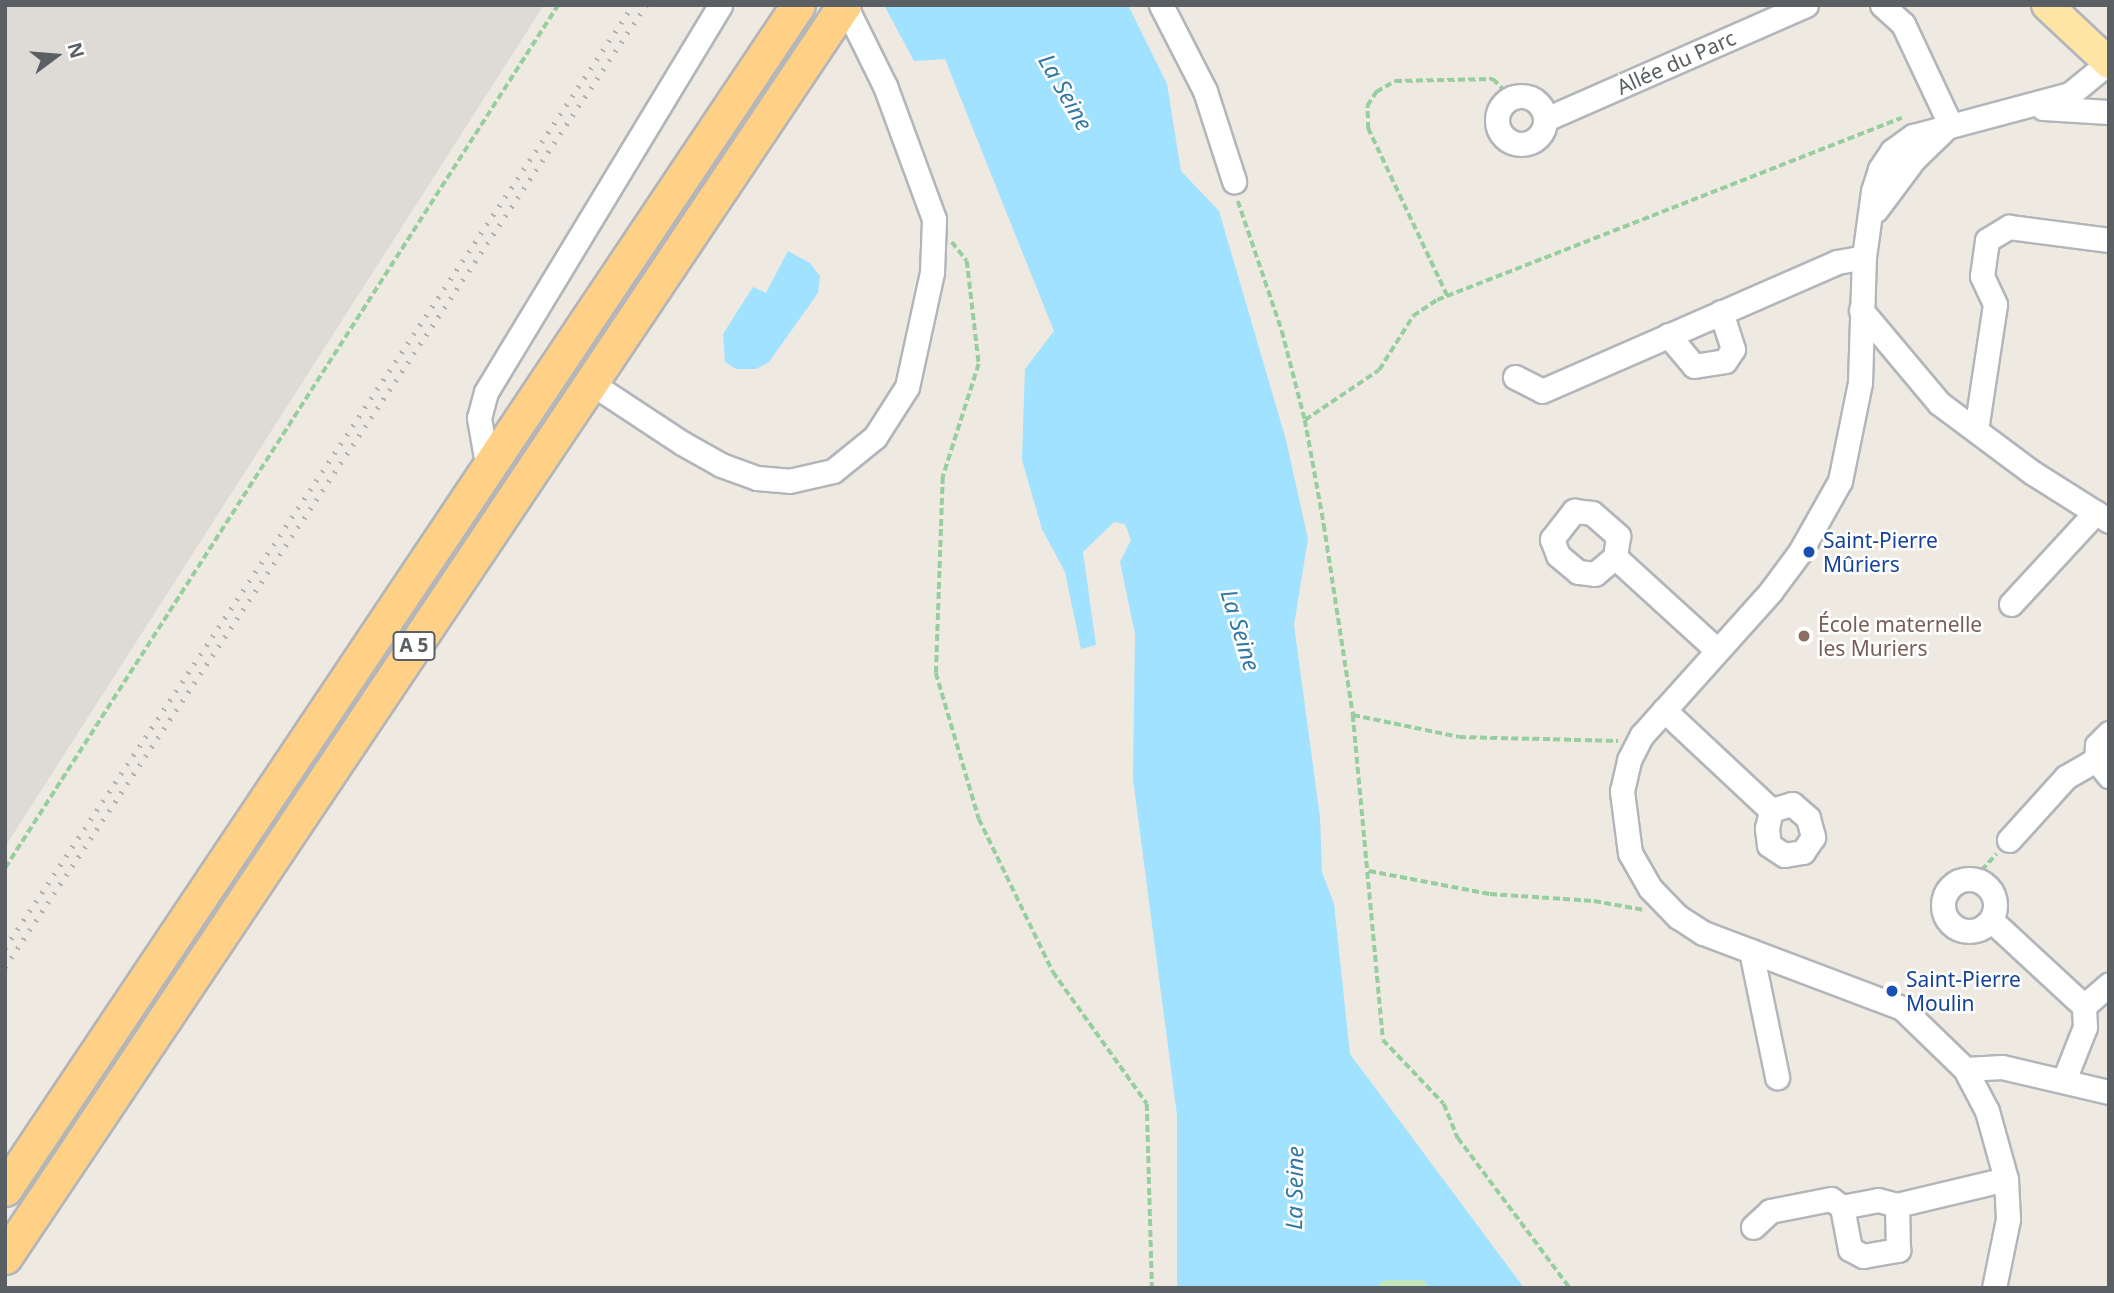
<!DOCTYPE html>
<meta charset="utf-8">
<style>
body{margin:0}
#map{position:relative;width:2114px;height:1293px;overflow:hidden;background:#eee9e1;font-family:"Noto Sans",sans-serif}
div>[style]{position:absolute}
.industrial>*{inset:0;background:#dedbd6}
.green>*{inset:0;background:#c1e7bc}
.water>*{inset:0;background:#a0e2ff}
.path>*{height:3.5px;margin-top:-1.75px;transform-origin:0;background:repeating-linear-gradient(90deg,#97ce9f 0 7px,transparent 0 10.5px)}
.roads{filter:drop-shadow(2px 0 #b2b6ba) drop-shadow(-2px 0 #b2b6ba) drop-shadow(0 2px #b2b6ba) drop-shadow(0 -2px #b2b6ba)}
.minor>*{height:23px;margin:-11.5px;padding:0 11.5px;transform-origin:11.5px;border-radius:11.5px;background:#fff}
.minor>.ring{margin:-11.5px;padding:0;box-sizing:content-box;background:none;border:23px solid #fff;border-radius:50%}
.major>*{height:30px;margin:-15px;padding:0 15px;transform-origin:15px;border-radius:15px;background:#ffe5a5}
.highway>*{height:33px;margin:-16.5px;padding:0 16.5px;transform-origin:16.5px;border-radius:16.5px;background:#ffd187}
.rail>*{height:5px;margin-top:-2.5px;transform-origin:0;background:repeating-linear-gradient(90deg,#b1b2b3 0 2px,transparent 0 11px)}
.dots>*{width:19px;height:19px;translate:-50% -50%;box-sizing:border-box;border:4px solid #fff;border-radius:50%}
span{translate:-50% -50%;white-space:nowrap;text-align:center;line-height:1.15;-webkit-text-stroke:5px #fff;paint-order:stroke}
.shield-label span{padding:2px 5px;background:#fff;border:2px solid;border-radius:5px;-webkit-text-stroke-width:0}
.shield-label{font-size:19px;color:#5a5f63;font-weight:700}
.street-label{font-size:21px;color:#5a5f63}
.transit-label{font-size:21px;color:#164399}
.left{translate:0 -50%;text-align:left}
.education-label{font-size:21px;color:#785e54}
.water-label{font-size:23px;color:#3379a4;font-style:italic}
.frame{position:absolute;inset:0;border:7px solid #5a5f63;pointer-events:none}
.north{position:absolute;left:21px;top:21px;width:70px;height:70px;-webkit-text-stroke:5px #fff;paint-order:stroke;rotate:74deg;font-size:19px;font-weight:700;line-height:28px;text-align:center;color:#5a5f63}
.north::after{content:'';display:block;margin:auto;width:24px;height:32px;background:#5a5f63;clip-path:polygon(50% 0,100% 100%,50% 72%,0 100%)}
</style>
<div id="map">
<div class="industrial">
<i style="clip-path:polygon(5px 5px,544px 5px,5px 847px)"></i>
</div>
<div class="green">
<i style="clip-path:polygon(1383px 1280px,1425px 1280px,1429px 1288px,1375px 1288px)"></i>
</div>
<div class="water">
<i style="clip-path:polygon(884px 5px,1128px 5px,1167px 84px,1181px 171px,1219px 211px,1286px 440px,1308px 539px,1294px 625px,1320px 817px,1322px 872px,1334px 904px,1350px 1054px,1524px 1288px,1429px 1288px,1424px 1280px,1384px 1280px,1375px 1288px,1177px 1288px,1177px 1115px,1133px 779px,1135px 634px,1120px 562px,1131px 540px,1125px 524px,1114px 522px,1083px 552px,1096px 645px,1081px 649px,1065px 572px,1042px 529px,1022px 460px,1025px 369px,1054px 331px,945px 59px,914px 61px)"></i>
<i style="clip-path:polygon(788px 251px,810px 263px,820px 276px,818px 293px,769px 362px,756px 369px,736px 369px,725px 362px,723px 334px,753px 287px,766px 293px)"></i>
</div>
<div class="path">
<i style="left:1238px;top:201px;width:137px;rotate:71.3deg"></i>
<i style="left:1282px;top:331px;width:92px;rotate:75.5deg"></i>
<i style="left:1305px;top:420px;width:107px;rotate:79.7deg"></i>
<i style="left:1324px;top:525px;width:192px;rotate:81.3deg"></i>
<i style="left:1353px;top:715px;width:326px;rotate:84.7deg"></i>
<i style="left:1383px;top:1040px;width:88px;rotate:46.4deg"></i>
<i style="left:1444px;top:1104px;width:37px;rotate:68deg"></i>
<i style="left:1458px;top:1138px;width:187px;rotate:53.3deg"></i>
<i style="left:952px;top:242px;width:24px;rotate:52deg"></i>
<i style="left:967px;top:261px;width:104px;rotate:83.4deg"></i>
<i style="left:979px;top:364px;width:119px;rotate:107.7deg"></i>
<i style="left:943px;top:477px;width:196px;rotate:92deg"></i>
<i style="left:936px;top:673px;width:152px;rotate:73.6deg"></i>
<i style="left:979px;top:819px;width:170px;rotate:64.2deg"></i>
<i style="left:1053px;top:972px;width:162px;rotate:54.5deg"></i>
<i style="left:1147px;top:1104px;width:184px;rotate:88.4deg"></i>
<i style="left:1447px;top:296px;width:185px;rotate:-115.3deg"></i>
<i style="left:1368px;top:129px;width:23px;rotate:-92deg"></i>
<i style="left:1367px;top:106px;width:17px;rotate:-57deg"></i>
<i style="left:1376px;top:92px;width:22px;rotate:-30deg"></i>
<i style="left:1395px;top:81px;width:98px;rotate:-1.2deg"></i>
<i style="left:1493px;top:79px;width:24px;rotate:45deg"></i>
<i style="left:1305px;top:420px;width:89px;rotate:-34deg"></i>
<i style="left:1379px;top:370px;width:64px;rotate:-57.8deg"></i>
<i style="left:1413px;top:316px;width:29px;rotate:-34deg"></i>
<i style="left:1437px;top:300px;width:499px;rotate:-21.4deg"></i>
<i style="left:1353px;top:715px;width:108px;rotate:11.7deg"></i>
<i style="left:1459px;top:737px;width:159px;rotate:1.4deg"></i>
<i style="left:5px;top:868px;width:1025px;rotate:-57.35deg"></i>
<i style="left:1369px;top:871px;width:123px;rotate:10.8deg"></i>
<i style="left:1490px;top:894px;width:104px;rotate:3.9deg"></i>
<i style="left:1594px;top:901px;width:51px;rotate:10.2deg"></i>
<i style="left:1974px;top:878px;width:33px;rotate:-47deg"></i>
</div>
<div class="roads">
<div class="minor">
<i style="left:1161px;top:5px;width:97px;rotate:62.9deg"></i>
<i style="left:1205px;top:91px;width:95px;rotate:72.1deg"></i>
<i style="left:1882px;top:5px;width:28px;rotate:42deg"></i>
<i style="left:1903px;top:24px;width:110px;rotate:64.8deg"></i>
<i class="ring" style="left:1497px;top:96px;width:25px;height:25px"></i>
<i style="left:2043px;top:108px;width:66px;rotate:3.5deg"></i>
<i style="left:1546px;top:119px;width:284px;rotate:-23.7deg"></i>
<i style="left:1876px;top:210px;width:64px;rotate:-53.3deg"></i>
<i style="left:1914px;top:159px;width:42px;rotate:-44deg"></i>
<i style="left:1861px;top:310px;width:121px;rotate:50deg"></i>
<i style="left:1939px;top:403px;width:117px;rotate:36.7deg"></i>
<i style="left:2033px;top:473px;width:90px;rotate:32.3deg"></i>
<i style="left:1668px;top:335px;width:40px;rotate:50deg"></i>
<i style="left:1694px;top:366px;width:31px;rotate:-9deg"></i>
<i style="left:1725px;top:361px;width:14px;rotate:-56deg"></i>
<i style="left:1733px;top:349px;width:39px;rotate:-108deg"></i>
<i style="left:1515px;top:377px;width:30px;rotate:27deg"></i>
<i style="left:1542px;top:391px;width:322px;rotate:-23.6deg"></i>
<i style="left:1837px;top:262px;width:27px;rotate:-10deg"></i>
<i style="left:591px;top:383px;width:109px;rotate:33.4deg"></i>
<i style="left:682px;top:443px;width:45px;rotate:29.4deg"></i>
<i style="left:721px;top:465px;width:38px;rotate:20deg"></i>
<i style="left:757px;top:478px;width:32px;rotate:5deg"></i>
<i style="left:789px;top:481px;width:45px;rotate:-12.8deg"></i>
<i style="left:833px;top:471px;width:54px;rotate:-39deg"></i>
<i style="left:875px;top:437px;width:59px;rotate:-57.4deg"></i>
<i style="left:907px;top:387px;width:118px;rotate:-77.7deg"></i>
<i style="left:932px;top:272px;width:53px;rotate:-87.8deg"></i>
<i style="left:934px;top:219px;width:142px;rotate:-110.2deg"></i>
<i style="left:885px;top:86px;width:90px;rotate:-116.3deg"></i>
<i style="left:1976px;top:430px;width:127px;rotate:-81.4deg"></i>
<i style="left:1995px;top:304px;width:31px;rotate:-115deg"></i>
<i style="left:1982px;top:276px;width:36px;rotate:-82deg"></i>
<i style="left:1987px;top:240px;width:26px;rotate:-31deg"></i>
<i style="left:2009px;top:227px;width:101px;rotate:7.4deg"></i>
<i style="left:488px;top:469px;width:52px;rotate:-100deg"></i>
<i style="left:479px;top:418px;width:27px;rotate:-75deg"></i>
<i style="left:486px;top:392px;width:452px;rotate:-58.8deg"></i>
<i style="left:1574px;top:511px;width:18px;rotate:6deg"></i>
<i style="left:1592px;top:513px;width:35px;rotate:41deg"></i>
<i style="left:1618px;top:536px;width:21px;rotate:98deg"></i>
<i style="left:1615px;top:557px;width:26px;rotate:140deg"></i>
<i style="left:1595px;top:574px;width:17px;rotate:-173deg"></i>
<i style="left:1578px;top:572px;width:26px;rotate:-140deg"></i>
<i style="left:1558px;top:555px;width:17px;rotate:-111deg"></i>
<i style="left:1552px;top:539px;width:36px;rotate:-52deg"></i>
<i style="left:1615px;top:557px;width:138px;rotate:42.4deg"></i>
<i style="left:2011px;top:604px;width:125px;rotate:-47.3deg"></i>
<i style="left:1664px;top:710px;width:146px;rotate:43.1deg"></i>
<i style="left:2109px;top:733px;width:17px;rotate:135deg"></i>
<i style="left:2097px;top:745px;width:15px;rotate:94deg"></i>
<i style="left:2096px;top:760px;width:21px;rotate:51deg"></i>
<i style="left:1792px;top:804px;width:21px;rotate:41deg"></i>
<i style="left:1808px;top:818px;width:20px;rotate:75deg"></i>
<i style="left:1813px;top:837px;width:18px;rotate:124deg"></i>
<i style="left:1803px;top:852px;width:19px;rotate:171deg"></i>
<i style="left:1784px;top:855px;width:18px;rotate:-146deg"></i>
<i style="left:1769px;top:845px;width:17px;rotate:-97deg"></i>
<i style="left:1767px;top:828px;width:18px;rotate:-77deg"></i>
<i style="left:1771px;top:810px;width:22px;rotate:-16deg"></i>
<i style="left:2009px;top:840px;width:85px;rotate:-47.9deg"></i>
<i style="left:2066px;top:777px;width:34px;rotate:-30deg"></i>
<i class="ring" style="left:1943px;top:879px;width:29px;height:29px"></i>
<i style="left:1991px;top:920px;width:127px;rotate:42.8deg"></i>
<i style="left:1751px;top:951px;width:129px;rotate:78.3deg"></i>
<i style="left:1965px;top:1069px;width:37px;rotate:-3deg"></i>
<i style="left:2002px;top:1067px;width:110px;rotate:13.2deg"></i>
<i style="left:2064px;top:1080px;width:57px;rotate:-68.4deg"></i>
<i style="left:2085px;top:1027px;width:21px;rotate:-93deg"></i>
<i style="left:2084px;top:1006px;width:33px;rotate:-41deg"></i>
<i style="left:1842px;top:1207px;width:43px;rotate:79.2deg"></i>
<i style="left:1850px;top:1249px;width:15px;rotate:28deg"></i>
<i style="left:1863px;top:1256px;width:36px;rotate:-10deg"></i>
<i style="left:1898px;top:1250px;width:45px;rotate:-91.3deg"></i>
<i style="left:1753px;top:1227px;width:23px;rotate:-43deg"></i>
<i style="left:1770px;top:1211px;width:62px;rotate:-11.1deg"></i>
<i style="left:1831px;top:1199px;width:14px;rotate:36deg"></i>
<i style="left:1842px;top:1207px;width:37px;rotate:-11deg"></i>
<i style="left:1878px;top:1200px;width:20px;rotate:15deg"></i>
<i style="left:1897px;top:1205px;width:112px;rotate:-13.4deg"></i>
<i style="left:1994px;top:1288px;width:70px;rotate:-78.5deg"></i>
<i style="left:2008px;top:1219px;width:40px;rotate:-92.9deg"></i>
<i style="left:2006px;top:1179px;width:71px;rotate:-105.6deg"></i>
<i style="left:1987px;top:1111px;width:47px;rotate:-117.6deg"></i>
<i style="left:1965px;top:1069px;width:88px;rotate:-135.9deg"></i>
<i style="left:1902px;top:1008px;width:213px;rotate:-159.3deg"></i>
<i style="left:1703px;top:933px;width:30px;rotate:-147deg"></i>
<i style="left:1678px;top:917px;width:40px;rotate:-134deg"></i>
<i style="left:1650px;top:888px;width:40px;rotate:-119.7deg"></i>
<i style="left:1630px;top:853px;width:63px;rotate:-97.4deg"></i>
<i style="left:1622px;top:791px;width:32px;rotate:-77deg"></i>
<i style="left:1629px;top:760px;width:28px;rotate:-63deg"></i>
<i style="left:1642px;top:735px;width:193px;rotate:-48.1deg"></i>
<i style="left:1771px;top:591px;width:49px;rotate:-53.4deg"></i>
<i style="left:1800px;top:552px;width:81px;rotate:-60.6deg"></i>
<i style="left:1840px;top:481px;width:100px;rotate:-78.5deg"></i>
<i style="left:1860px;top:383px;width:126px;rotate:-88.2deg"></i>
<i style="left:1864px;top:257px;width:67px;rotate:-82.2deg"></i>
<i style="left:1873px;top:191px;width:23px;rotate:-72deg"></i>
<i style="left:1880px;top:169px;width:22px;rotate:-56deg"></i>
<i style="left:1892px;top:151px;width:26px;rotate:-36deg"></i>
<i style="left:1913px;top:136px;width:163px;rotate:-15deg"></i>
<i style="left:2070px;top:94px;width:49px;rotate:-39.2deg"></i>
</div>
<div class="major">
<i style="left:2047px;top:5px;width:85px;rotate:43.1deg"></i>
</div>
<div class="highway">
<i style="left:5px;top:1189px;width:1425px;rotate:-56.19deg"></i>
<i style="left:5px;top:1257px;width:1507px;rotate:-56.17deg"></i>
</div>
</div>
<div class="rail">
<i style="left:5px;top:948px;width:1133px;rotate:-56.34deg"></i>
<i style="left:5px;top:967px;width:1156px;rotate:-56.32deg"></i>
</div>
<div class="dots">
<i style="left:1809px;top:552px;background:#1a4fb4"></i>
<i style="left:1804px;top:636px;background:#8d6e63"></i>
<i style="left:1892px;top:991px;background:#1a4fb4"></i>
</div>
<div class="shield-label">
<span style="left:414px;top:646px">A 5</span>
</div>
<div class="street-label">
<span style="left:1676px;top:62px;rotate:-24deg">Allée du Parc</span>
</div>
<div class="transit-label">
<span class="left" style="left:1823px;top:552px">Saint-Pierre<br>Mûriers</span>
<span class="left" style="left:1906px;top:991px">Saint-Pierre<br>Moulin</span>
</div>
<div class="education-label">
<span class="left" style="left:1818px;top:636px">École maternelle<br>les Muriers</span>
</div>
<div class="water-label">
<span style="left:1066px;top:92px;rotate:60deg">La Seine</span>
<span style="left:1241px;top:630px;rotate:73deg">La Seine</span>
<span style="left:1294px;top:1188px;rotate:-89deg">La Seine</span>
</div>
<div class="frame"></div>
<div class="north">N</div>
</div>
